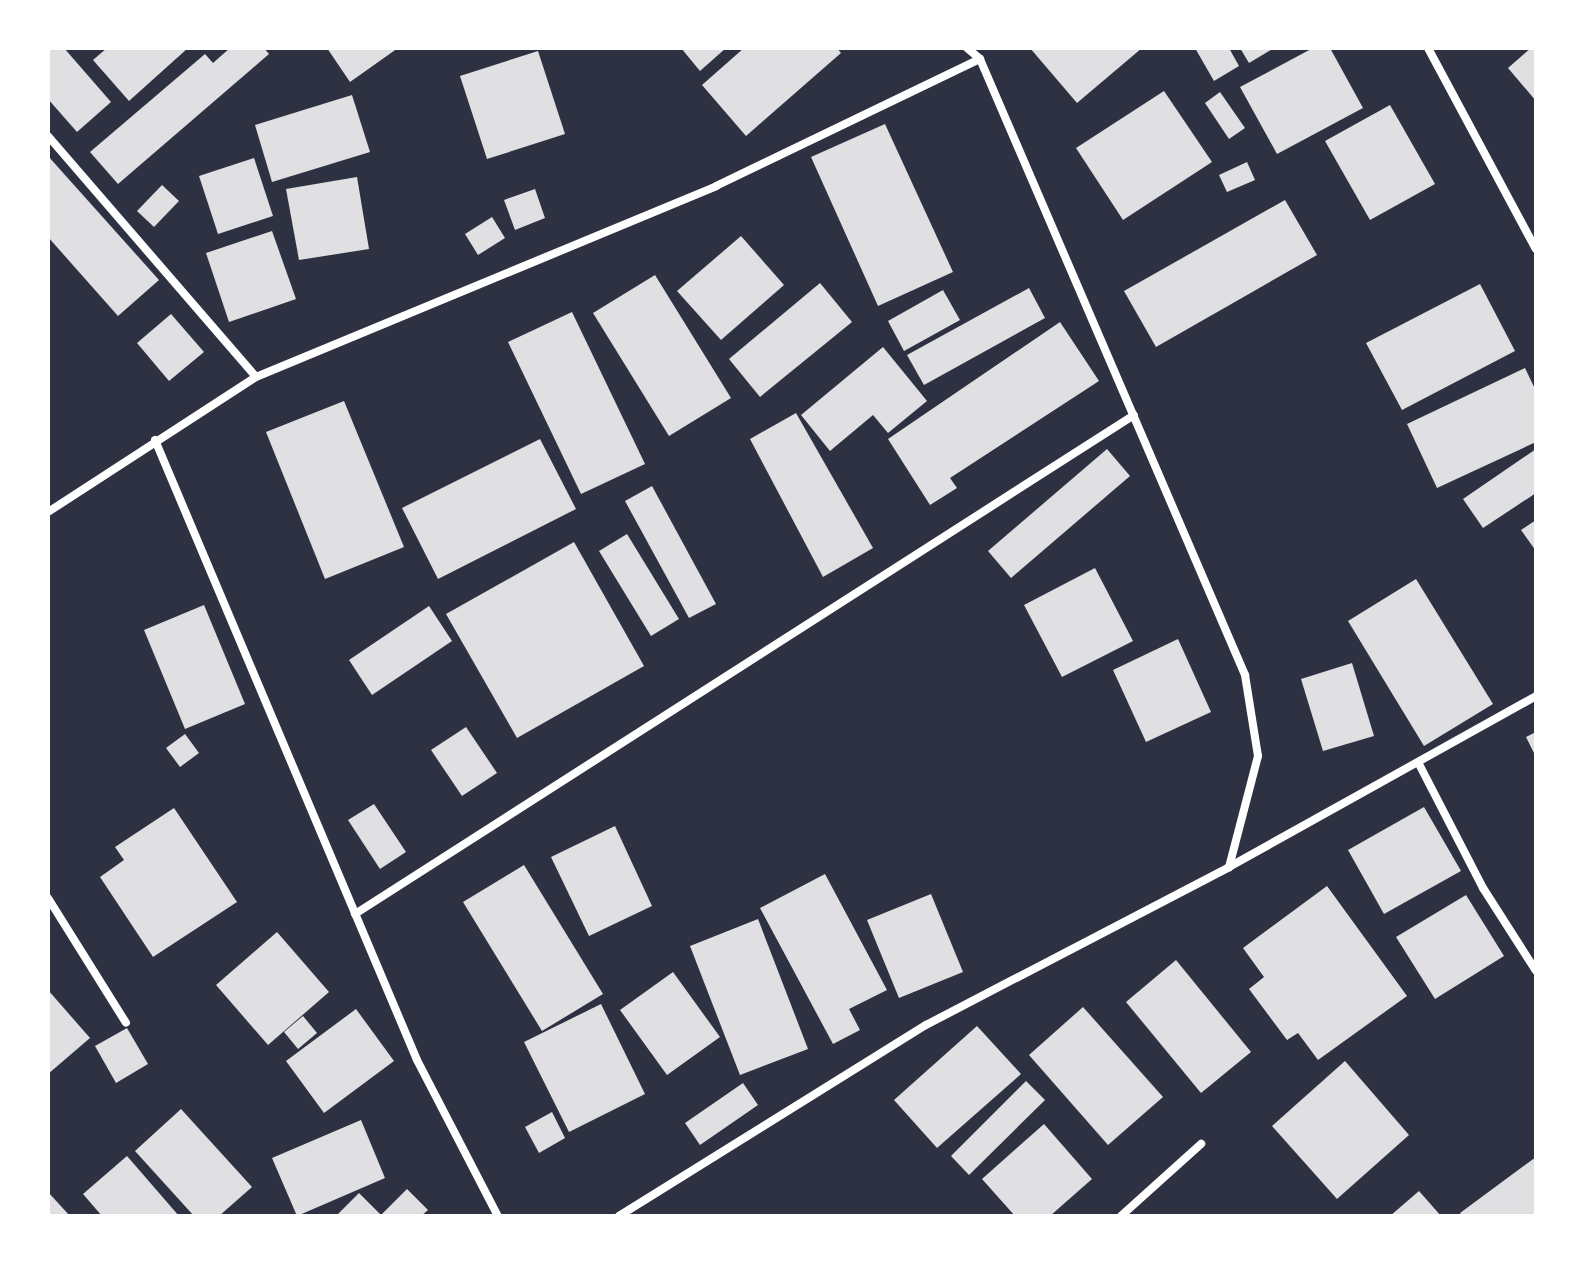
<!DOCTYPE html>
<style>
body{margin:0}
#map{position:relative;width:1584px;height:1264px;overflow:hidden;background:#2d3142;font-family:Overpass,sans-serif}
div>[style]{position:absolute}
.building>*{inset:0;background:#e0e0e3}
.minor>*{height:8px;margin:-4px;padding:0 4px;transform-origin:4px;border-radius:4px;background:#fff}
span{translate:-50% -50%;white-space:nowrap;text-align:center;line-height:1.15;-webkit-text-stroke:8px #fff;paint-order:stroke}
.frame{position:absolute;inset:0;border:50px solid #fff;pointer-events:none}
</style>
<div id="map">
<div class="building">
<i style="clip-path:polygon(48px 48px,64px 48px,111px 102px,77px 132px,48px 99px)"></i>
<i style="clip-path:polygon(107px 48px,188px 48px,129px 101px,93px 60px)"></i>
<i style="clip-path:polygon(230px 48px,264px 48px,269px 54px,118px 184px,90px 152px,205px 54px,213px 63px)"></i>
<i style="clip-path:polygon(327px 48px,398px 48px,350px 82px)"></i>
<i style="clip-path:polygon(681px 48px,726px 48px,700px 71px)"></i>
<i style="clip-path:polygon(744px 48px,837px 48px,841px 53px,746px 136px,702px 85px)"></i>
<i style="clip-path:polygon(1030px 48px,1142px 48px,1077px 103px)"></i>
<i style="clip-path:polygon(1195px 48px,1229px 48px,1239px 66px,1214px 81px)"></i>
<i style="clip-path:polygon(1240px 48px,1274px 48px,1249px 63px)"></i>
<i style="clip-path:polygon(1313px 48px,1330px 48px,1363px 108px,1277px 154px,1240px 87px)"></i>
<i style="clip-path:polygon(1531px 48px,1536px 48px,1536px 101px,1508px 68px)"></i>
<i style="clip-path:polygon(538px 51px,565px 134px,487px 159px,460px 76px)"></i>
<i style="clip-path:polygon(1164px 91px,1212px 162px,1123px 220px,1076px 148px)"></i>
<i style="clip-path:polygon(1220px 92px,1245px 128px,1229px 139px,1205px 103px)"></i>
<i style="clip-path:polygon(352px 95px,370px 152px,272px 182px,255px 125px)"></i>
<i style="clip-path:polygon(1390px 105px,1435px 184px,1370px 220px,1325px 141px)"></i>
<i style="clip-path:polygon(885px 124px,953px 272px,878px 306px,811px 157px)"></i>
<i style="clip-path:polygon(48px 156px,159px 280px,118px 316px,48px 237px)"></i>
<i style="clip-path:polygon(254px 158px,273px 216px,218px 234px,199px 176px)"></i>
<i style="clip-path:polygon(1247px 162px,1255px 180px,1227px 192px,1219px 175px)"></i>
<i style="clip-path:polygon(357px 177px,369px 249px,299px 260px,286px 189px)"></i>
<i style="clip-path:polygon(162px 185px,179px 201px,154px 227px,137px 211px)"></i>
<i style="clip-path:polygon(535px 189px,545px 218px,515px 230px,504px 200px)"></i>
<i style="clip-path:polygon(1285px 200px,1317px 255px,1156px 347px,1124px 291px)"></i>
<i style="clip-path:polygon(492px 217px,505px 238px,478px 255px,465px 234px)"></i>
<i style="clip-path:polygon(272px 231px,296px 299px,229px 322px,206px 253px)"></i>
<i style="clip-path:polygon(741px 236px,784px 285px,721px 340px,677px 291px)"></i>
<i style="clip-path:polygon(655px 275px,731px 398px,669px 436px,593px 313px)"></i>
<i style="clip-path:polygon(820px 283px,852px 322px,760px 397px,729px 359px)"></i>
<i style="clip-path:polygon(1480px 284px,1515px 351px,1402px 410px,1366px 343px)"></i>
<i style="clip-path:polygon(1029px 288px,1045px 318px,924px 385px,907px 355px)"></i>
<i style="clip-path:polygon(943px 290px,960px 320px,904px 351px,888px 321px)"></i>
<i style="clip-path:polygon(572px 312px,645px 464px,581px 494px,508px 342px)"></i>
<i style="clip-path:polygon(171px 314px,204px 352px,169px 381px,137px 343px)"></i>
<i style="clip-path:polygon(1060px 322px,1099px 381px,950px 478px,957px 488px,930px 505px,888px 439px)"></i>
<i style="clip-path:polygon(883px 347px,927px 401px,888px 433px,873px 415px,830px 451px,801px 415px)"></i>
<i style="clip-path:polygon(1525px 368px,1536px 391px,1536px 442px,1437px 488px,1407px 424px)"></i>
<i style="clip-path:polygon(344px 401px,404px 547px,325px 579px,266px 432px)"></i>
<i style="clip-path:polygon(796px 413px,873px 548px,823px 577px,750px 439px)"></i>
<i style="clip-path:polygon(540px 439px,576px 509px,438px 579px,402px 508px)"></i>
<i style="clip-path:polygon(1107px 449px,1130px 476px,1011px 578px,988px 551px)"></i>
<i style="clip-path:polygon(1536px 449px,1536px 493px,1483px 528px,1463px 499px)"></i>
<i style="clip-path:polygon(652px 486px,716px 604px,689px 618px,625px 501px)"></i>
<i style="clip-path:polygon(1536px 520px,1536px 551px,1521px 530px)"></i>
<i style="clip-path:polygon(627px 534px,679px 619px,651px 636px,599px 551px)"></i>
<i style="clip-path:polygon(574px 542px,644px 666px,517px 738px,446px 614px)"></i>
<i style="clip-path:polygon(1095px 568px,1133px 641px,1062px 677px,1024px 605px)"></i>
<i style="clip-path:polygon(1416px 579px,1493px 704px,1424px 746px,1348px 621px)"></i>
<i style="clip-path:polygon(204px 605px,245px 704px,185px 729px,144px 630px)"></i>
<i style="clip-path:polygon(429px 606px,452px 641px,372px 695px,349px 660px)"></i>
<i style="clip-path:polygon(1178px 639px,1211px 712px,1146px 742px,1113px 670px)"></i>
<i style="clip-path:polygon(1352px 663px,1374px 736px,1323px 751px,1301px 679px)"></i>
<i style="clip-path:polygon(466px 727px,497px 773px,462px 796px,431px 750px)"></i>
<i style="clip-path:polygon(1536px 732px,1536px 757px,1526px 737px)"></i>
<i style="clip-path:polygon(185px 734px,199px 753px,180px 767px,166px 748px)"></i>
<i style="clip-path:polygon(374px 804px,406px 852px,380px 869px,348px 820px)"></i>
<i style="clip-path:polygon(1424px 807px,1461px 871px,1384px 914px,1348px 850px)"></i>
<i style="clip-path:polygon(174px 808px,237px 902px,153px 957px,100px 877px,124px 860px,115px 847px)"></i>
<i style="clip-path:polygon(615px 826px,652px 906px,589px 936px,551px 857px)"></i>
<i style="clip-path:polygon(524px 865px,603px 994px,542px 1031px,463px 902px)"></i>
<i style="clip-path:polygon(825px 874px,887px 990px,849px 1009px,860px 1030px,833px 1044px,760px 908px)"></i>
<i style="clip-path:polygon(1327px 886px,1407px 996px,1318px 1060px,1298px 1033px,1287px 1040px,1249px 989px,1264px 977px,1243px 948px)"></i>
<i style="clip-path:polygon(931px 894px,963px 972px,899px 998px,867px 920px)"></i>
<i style="clip-path:polygon(1466px 895px,1504px 956px,1435px 999px,1396px 937px)"></i>
<i style="clip-path:polygon(758px 919px,808px 1049px,740px 1075px,690px 946px)"></i>
<i style="clip-path:polygon(277px 932px,329px 992px,268px 1045px,216px 985px)"></i>
<i style="clip-path:polygon(1176px 960px,1251px 1052px,1201px 1093px,1126px 1002px)"></i>
<i style="clip-path:polygon(673px 972px,720px 1037px,667px 1075px,620px 1010px)"></i>
<i style="clip-path:polygon(48px 990px,90px 1038px,48px 1074px)"></i>
<i style="clip-path:polygon(601px 1004px,645px 1094px,569px 1132px,524px 1042px)"></i>
<i style="clip-path:polygon(1083px 1007px,1163px 1097px,1108px 1145px,1029px 1055px)"></i>
<i style="clip-path:polygon(356px 1009px,394px 1061px,324px 1113px,286px 1061px)"></i>
<i style="clip-path:polygon(303px 1016px,317px 1033px,298px 1049px,284px 1032px)"></i>
<i style="clip-path:polygon(977px 1026px,1021px 1074px,937px 1148px,894px 1100px)"></i>
<i style="clip-path:polygon(127px 1028px,148px 1064px,116px 1083px,95px 1046px)"></i>
<i style="clip-path:polygon(1345px 1061px,1409px 1135px,1337px 1199px,1272px 1126px)"></i>
<i style="clip-path:polygon(1026px 1081px,1045px 1100px,969px 1175px,951px 1156px)"></i>
<i style="clip-path:polygon(743px 1083px,758px 1105px,700px 1145px,685px 1123px)"></i>
<i style="clip-path:polygon(181px 1109px,252px 1187px,219px 1216px,194px 1216px,135px 1151px)"></i>
<i style="clip-path:polygon(552px 1112px,565px 1138px,539px 1153px,525px 1127px)"></i>
<i style="clip-path:polygon(361px 1120px,385px 1178px,297px 1216px,272px 1158px)"></i>
<i style="clip-path:polygon(1044px 1124px,1092px 1179px,1050px 1216px,1015px 1216px,982px 1179px)"></i>
<i style="clip-path:polygon(127px 1156px,179px 1216px,102px 1216px,83px 1194px)"></i>
<i style="clip-path:polygon(1536px 1157px,1536px 1216px,1462px 1216px,1460px 1213px)"></i>
<i style="clip-path:polygon(407px 1189px,428px 1210px,421px 1216px,336px 1216px,359px 1193px,381px 1215px)"></i>
<i style="clip-path:polygon(1419px 1191px,1441px 1216px,1390px 1216px)"></i>
<i style="clip-path:polygon(48px 1192px,70px 1216px,48px 1216px)"></i>
</div>
<div class="minor">
<i style="left:967px;top:48px;width:17px;rotate:40deg"></i>
<i style="left:980px;top:59px;width:671px;rotate:66.72deg"></i>
<i style="left:1245px;top:675px;width:82px;rotate:80.9deg"></i>
<i style="left:1258px;top:756px;width:115px;rotate:104.6deg"></i>
<i style="left:1428px;top:48px;width:228px;rotate:61.8deg"></i>
<i style="left:48px;top:136px;width:318px;rotate:49.2deg"></i>
<i style="left:155px;top:440px;width:673px;rotate:67.09deg"></i>
<i style="left:417px;top:1060px;width:176px;rotate:62.6deg"></i>
<i style="left:48px;top:512px;width:248px;rotate:-33deg"></i>
<i style="left:256px;top:377px;width:498px;rotate:-22.5deg"></i>
<i style="left:716px;top:186px;width:293px;rotate:-25.7deg"></i>
<i style="left:1419px;top:764px;width:140px;rotate:62.7deg"></i>
<i style="left:1483px;top:888px;width:98px;rotate:57.4deg"></i>
<i style="left:48px;top:898px;width:147px;rotate:58deg"></i>
<i style="left:355px;top:914px;width:925px;rotate:-32.64deg"></i>
<i style="left:619px;top:1216px;width:362px;rotate:-31.9deg"></i>
<i style="left:926px;top:1025px;width:342px;rotate:-27.5deg"></i>
<i style="left:1229px;top:867px;width:351px;rotate:-29.1deg"></i>
<i style="left:1121px;top:1216px;width:108px;rotate:-42deg"></i>
</div>
<div class="frame"></div>
</div>
